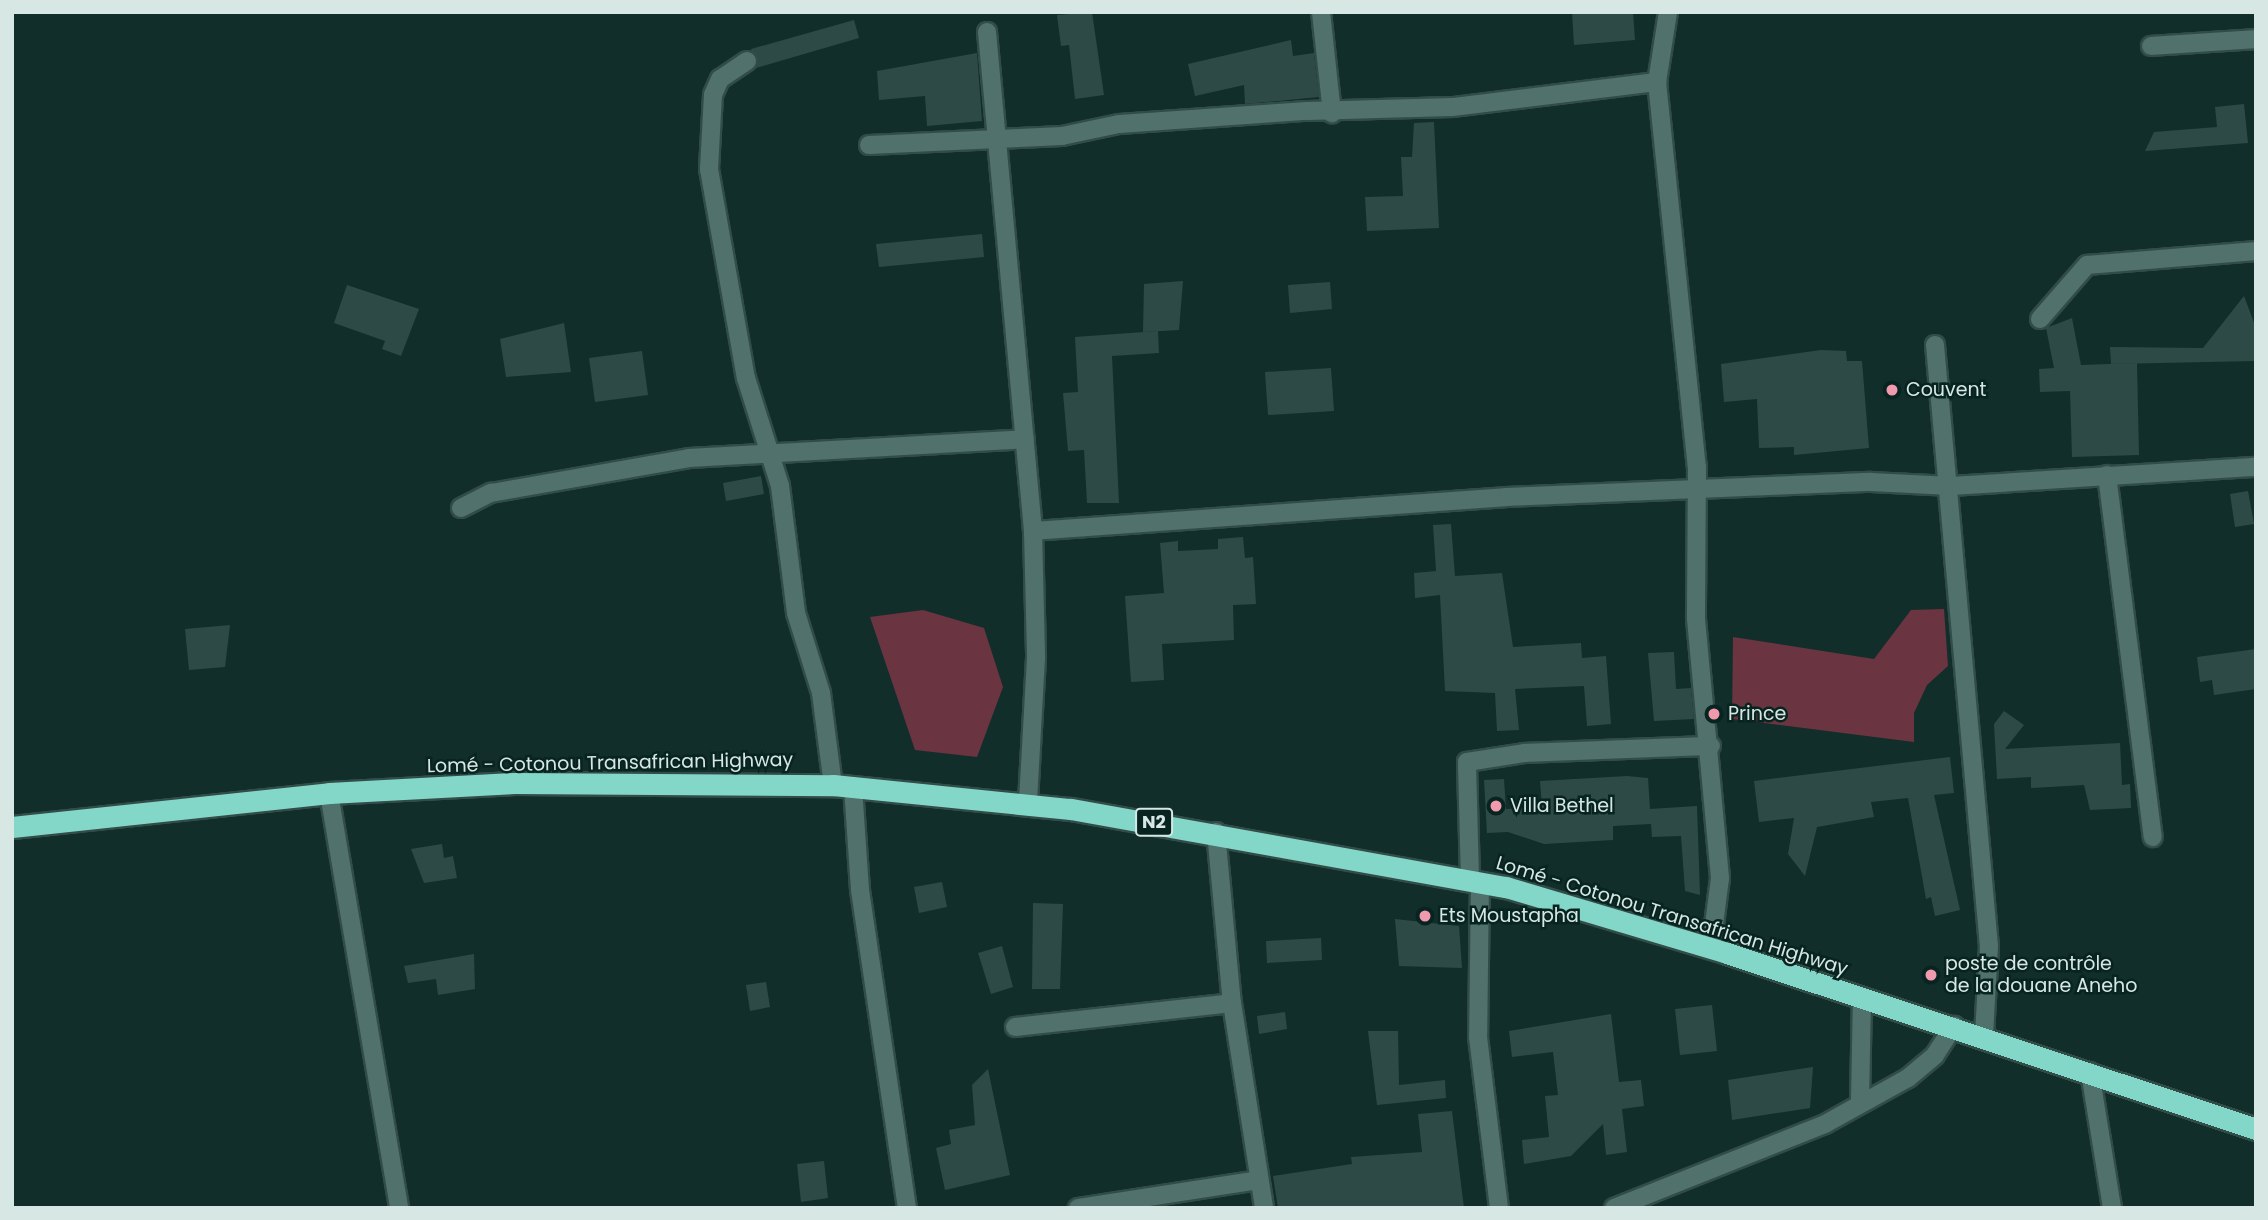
<!DOCTYPE html>
<meta charset="utf-8">
<style>
body{margin:0}
#map{position:relative;width:2268px;height:1220px;overflow:hidden;background:#122e2a;font-family:Poppins,sans-serif}
div>[style]{position:absolute}
.green>*{inset:0;background:#6a3441}
.building>*{inset:0;background:#2e4a46}
.roads{filter:drop-shadow(2px 0 #324c48) drop-shadow(-2px 0 #324c48) drop-shadow(0 2px #324c48) drop-shadow(0 -2px #324c48)}
.minor>*{height:18px;margin:-9px;padding:0 9px;transform-origin:9px;border-radius:9px;background:#51716c}
.highway>*{height:21px;margin:-10.5px;padding:0 10.5px;transform-origin:10.5px;border-radius:10.5px;background:#83d7c9}
.dots>*{width:19px;height:19px;translate:-50% -50%;box-sizing:border-box;border:4px solid #082420;border-radius:50%}
span{translate:-50% -50%;white-space:nowrap;text-align:center;line-height:1.15;-webkit-text-stroke:5px #082420;paint-order:stroke}
.shield-label span{padding:2px 5px;background:#082420;border:2px solid;border-radius:5px;-webkit-text-stroke-width:0}
.shield-label{font-size:18px;color:#d7e7e4;font-weight:700}
.poi-label{font-size:19px;color:#d7e7e4}
.left{translate:0 -50%;text-align:left}
.street-label{font-size:19px;color:#d7e7e4}
.frame{position:absolute;inset:0;border:14px solid #d7e7e4;pointer-events:none}
</style>
<div id="map">
<div class="green">
<i style="clip-path:polygon(1944px 609px,1948px 666px,1927px 685px,1914px 713px,1914px 742px,1732px 719px,1733px 637px,1874px 659px,1911px 610px)"></i>
<i style="clip-path:polygon(923px 610px,984px 628px,1003px 687px,977px 757px,915px 750px,870px 617px)"></i>
</div>
<div class="building">
<i style="clip-path:polygon(1092px 12px,1104px 95px,1075px 99px,1069px 45px,1061px 46px,1057px 15px)"></i>
<i style="clip-path:polygon(1572px 12px,1633px 12px,1635px 40px,1574px 45px)"></i>
<i style="clip-path:polygon(854px 20px,859px 38px,756px 68px,751px 49px)"></i>
<i style="clip-path:polygon(1291px 40px,1293px 56px,1314px 53px,1319px 97px,1245px 104px,1244px 85px,1195px 96px,1188px 64px)"></i>
<i style="clip-path:polygon(977px 53px,982px 121px,927px 126px,925px 96px,879px 100px,877px 71px)"></i>
<i style="clip-path:polygon(2244px 104px,2248px 143px,2145px 151px,2154px 132px,2217px 127px,2215px 107px)"></i>
<i style="clip-path:polygon(1434px 122px,1439px 228px,1367px 231px,1365px 197px,1403px 196px,1401px 157px,1412px 157px,1414px 123px)"></i>
<i style="clip-path:polygon(982px 234px,984px 257px,879px 267px,876px 244px)"></i>
<i style="clip-path:polygon(1183px 281px,1179px 330px,1143px 332px,1144px 284px)"></i>
<i style="clip-path:polygon(1330px 282px,1332px 309px,1290px 313px,1288px 285px)"></i>
<i style="clip-path:polygon(347px 285px,419px 309px,401px 356px,382px 349px,385px 341px,334px 323px)"></i>
<i style="clip-path:polygon(2244px 296px,2256px 328px,2256px 361px,2111px 364px,2110px 347px,2203px 348px)"></i>
<i style="clip-path:polygon(2072px 318px,2081px 365px,2137px 363px,2139px 455px,2072px 457px,2070px 391px,2040px 392px,2039px 369px,2054px 368px,2046px 328px)"></i>
<i style="clip-path:polygon(564px 323px,571px 372px,506px 377px,500px 339px)"></i>
<i style="clip-path:polygon(1158px 331px,1159px 353px,1112px 356px,1119px 503px,1087px 503px,1084px 450px,1068px 451px,1063px 393px,1078px 392px,1075px 337px)"></i>
<i style="clip-path:polygon(1821px 350px,1846px 351px,1847px 361px,1862px 361px,1869px 448px,1794px 455px,1794px 447px,1759px 448px,1757px 399px,1724px 402px,1721px 364px)"></i>
<i style="clip-path:polygon(642px 351px,648px 395px,595px 402px,589px 358px)"></i>
<i style="clip-path:polygon(1331px 368px,1334px 411px,1268px 415px,1265px 372px)"></i>
<i style="clip-path:polygon(761px 476px,764px 494px,726px 501px,723px 483px)"></i>
<i style="clip-path:polygon(2248px 491px,2254px 524px,2235px 527px,2230px 494px)"></i>
<i style="clip-path:polygon(1451px 524px,1455px 576px,1502px 573px,1513px 647px,1581px 643px,1582px 658px,1606px 656px,1611px 724px,1587px 726px,1584px 686px,1515px 689px,1519px 730px,1497px 731px,1495px 693px,1445px 691px,1440px 595px,1415px 598px,1414px 573px,1436px 571px,1433px 525px)"></i>
<i style="clip-path:polygon(1243px 537px,1245px 558px,1253px 557px,1256px 604px,1233px 605px,1234px 640px,1162px 644px,1164px 680px,1131px 682px,1125px 596px,1164px 593px,1160px 543px,1178px 541px,1178px 551px,1218px 549px,1218px 539px)"></i>
<i style="clip-path:polygon(230px 625px,225px 667px,189px 670px,185px 629px)"></i>
<i style="clip-path:polygon(2256px 649px,2256px 689px,2214px 695px,2212px 680px,2200px 682px,2197px 657px)"></i>
<i style="clip-path:polygon(1674px 652px,1676px 689px,1691px 688px,1694px 719px,1654px 721px,1648px 653px)"></i>
<i style="clip-path:polygon(2004px 711px,2024px 725px,2005px 749px,2120px 743px,2122px 785px,2130px 784px,2131px 808px,2090px 810px,2084px 785px,2031px 788px,2031px 777px,1997px 779px,1994px 724px)"></i>
<i style="clip-path:polygon(1950px 757px,1954px 793px,1934px 795px,1960px 910px,1935px 916px,1931px 897px,1926px 899px,1908px 798px,1871px 802px,1874px 817px,1817px 827px,1805px 876px,1788px 854px,1794px 818px,1759px 822px,1754px 781px)"></i>
<i style="clip-path:polygon(1627px 776px,1648px 778px,1650px 809px,1697px 806px,1700px 895px,1685px 891px,1681px 836px,1652px 837px,1651px 824px,1613px 826px,1613px 840px,1544px 844px,1508px 832px,1487px 833px,1484px 780px,1504px 779px,1506px 809px,1542px 807px,1540px 781px)"></i>
<i style="clip-path:polygon(442px 844px,444px 858px,453px 856px,457px 878px,424px 883px,411px 849px)"></i>
<i style="clip-path:polygon(942px 882px,947px 907px,919px 913px,914px 887px)"></i>
<i style="clip-path:polygon(1033px 903px,1063px 904px,1060px 989px,1032px 989px)"></i>
<i style="clip-path:polygon(1395px 919px,1459px 926px,1462px 968px,1399px 966px)"></i>
<i style="clip-path:polygon(1321px 938px,1322px 960px,1267px 963px,1266px 941px)"></i>
<i style="clip-path:polygon(1002px 946px,1013px 987px,991px 994px,978px 953px)"></i>
<i style="clip-path:polygon(474px 954px,475px 989px,438px 995px,436px 979px,408px 983px,404px 966px)"></i>
<i style="clip-path:polygon(766px 982px,770px 1007px,750px 1011px,746px 985px)"></i>
<i style="clip-path:polygon(1712px 1005px,1717px 1051px,1680px 1055px,1675px 1009px)"></i>
<i style="clip-path:polygon(1285px 1012px,1287px 1029px,1259px 1034px,1257px 1016px)"></i>
<i style="clip-path:polygon(1611px 1014px,1619px 1082px,1641px 1080px,1644px 1106px,1622px 1109px,1627px 1152px,1606px 1155px,1603px 1124px,1571px 1156px,1524px 1164px,1522px 1140px,1549px 1137px,1545px 1096px,1558px 1095px,1553px 1052px,1512px 1057px,1509px 1031px)"></i>
<i style="clip-path:polygon(1368px 1031px,1398px 1031px,1399px 1085px,1445px 1080px,1446px 1098px,1377px 1105px)"></i>
<i style="clip-path:polygon(1813px 1067px,1810px 1108px,1732px 1120px,1728px 1080px)"></i>
<i style="clip-path:polygon(988px 1069px,1010px 1175px,945px 1190px,936px 1148px,951px 1144px,949px 1130px,975px 1125px,972px 1085px)"></i>
<i style="clip-path:polygon(1452px 1111px,1464px 1208px,1278px 1208px,1273px 1176px,1352px 1164px,1351px 1157px,1422px 1152px,1418px 1114px)"></i>
<i style="clip-path:polygon(824px 1161px,828px 1198px,801px 1202px,797px 1164px)"></i>
</div>
<div class="roads">
<div class="minor">
<i style="left:1321px;top:12px;width:102px;rotate:83.8deg"></i>
<i style="left:1668px;top:12px;width:71px;rotate:98.9deg"></i>
<i style="left:1657px;top:82px;width:387px;rotate:84.1deg"></i>
<i style="left:1697px;top:467px;width:152px;rotate:90.4deg"></i>
<i style="left:1696px;top:619px;width:260px;rotate:84.7deg"></i>
<i style="left:1720px;top:878px;width:71px;rotate:97.3deg"></i>
<i style="left:987px;top:32px;width:501px;rotate:84.73deg"></i>
<i style="left:1033px;top:531px;width:127px;rotate:88.6deg"></i>
<i style="left:1036px;top:658px;width:145px;rotate:93.2deg"></i>
<i style="left:2151px;top:46px;width:105px;rotate:-3.8deg"></i>
<i style="left:747px;top:61px;width:32px;rotate:146deg"></i>
<i style="left:720px;top:79px;width:17px;rotate:114deg"></i>
<i style="left:713px;top:95px;width:74px;rotate:93.1deg"></i>
<i style="left:709px;top:169px;width:212px;rotate:80deg"></i>
<i style="left:746px;top:378px;width:113px;rotate:72.5deg"></i>
<i style="left:780px;top:486px;width:128px;rotate:82.8deg"></i>
<i style="left:796px;top:613px;width:84px;rotate:72.6deg"></i>
<i style="left:821px;top:693px;width:93px;rotate:82.6deg"></i>
<i style="left:869px;top:145px;width:193px;rotate:-2.7deg"></i>
<i style="left:1062px;top:136px;width:58px;rotate:-11.9deg"></i>
<i style="left:1119px;top:124px;width:188px;rotate:-4deg"></i>
<i style="left:1307px;top:111px;width:146px;rotate:-1.6deg"></i>
<i style="left:1453px;top:107px;width:206px;rotate:-7deg"></i>
<i style="left:2040px;top:319px;width:72px;rotate:-49deg"></i>
<i style="left:2087px;top:265px;width:170px;rotate:-4.7deg"></i>
<i style="left:1935px;top:345px;width:603px;rotate:84.87deg"></i>
<i style="left:1989px;top:946px;width:90px;rotate:93.2deg"></i>
<i style="left:2107px;top:475px;width:365px;rotate:82.8deg"></i>
<i style="left:461px;top:508px;width:34px;rotate:-27deg"></i>
<i style="left:491px;top:493px;width:201px;rotate:-10deg"></i>
<i style="left:689px;top:458px;width:336px;rotate:-3.2deg"></i>
<i style="left:1033px;top:531px;width:474px;rotate:-4.1deg"></i>
<i style="left:1506px;top:497px;width:365px;rotate:-2.4deg"></i>
<i style="left:1871px;top:482px;width:80px;rotate:2.9deg"></i>
<i style="left:1951px;top:486px;width:306px;rotate:-3.6deg"></i>
<i style="left:853px;top:787px;width:103px;rotate:86.1deg"></i>
<i style="left:860px;top:890px;width:321px;rotate:81.6deg"></i>
<i style="left:329px;top:793px;width:421px;rotate:80.4deg"></i>
<i style="left:1216px;top:832px;width:172px;rotate:84.7deg"></i>
<i style="left:1232px;top:1003px;width:207px;rotate:81.1deg"></i>
<i style="left:1470px;top:879px;width:117px;rotate:-91.5deg"></i>
<i style="left:1467px;top:762px;width:59px;rotate:-8.8deg"></i>
<i style="left:1525px;top:753px;width:186px;rotate:-2.2deg"></i>
<i style="left:1480px;top:882px;width:155px;rotate:90.7deg"></i>
<i style="left:1478px;top:1037px;width:172px;rotate:83deg"></i>
<i style="left:1015px;top:1027px;width:218px;rotate:-6.3deg"></i>
<i style="left:2090px;top:1072px;width:138px;rotate:80.8deg"></i>
<i style="left:1860px;top:1101px;width:103px;rotate:-88.9deg"></i>
<i style="left:1078px;top:1208px;width:183px;rotate:-8.8deg"></i>
<i style="left:1614px;top:1208px;width:227px;rotate:-21.7deg"></i>
<i style="left:1825px;top:1124px;width:95px;rotate:-29deg"></i>
<i style="left:1908px;top:1078px;width:35px;rotate:-40deg"></i>
<i style="left:1935px;top:1055px;width:35px;rotate:-57deg"></i>
</div>
<div class="highway">
<i style="left:12px;top:827px;width:319px;rotate:-6.1deg"></i>
<i style="left:329px;top:793px;width:186px;rotate:-3.1deg"></i>
<i style="left:515px;top:783px;width:318px;rotate:0.4deg"></i>
<i style="left:833px;top:785px;width:239px;rotate:5.8deg"></i>
<i style="left:1071px;top:809px;width:442px;rotate:10.2deg"></i>
<i style="left:1506px;top:887px;width:231px;rotate:16.6deg"></i>
<i style="left:1727px;top:953px;width:558px;rotate:18.4deg"></i>
</div>
</div>
<div class="dots">
<i style="left:1892px;top:390px;background:#f29aad"></i>
<i style="left:1714px;top:714px;background:#f29aad"></i>
<i style="left:1496px;top:806px;background:#f29aad"></i>
<i style="left:1425px;top:916px;background:#f29aad"></i>
<i style="left:1931px;top:975px;background:#f29aad"></i>
</div>
<div class="shield-label">
<span style="left:1154px;top:822px">N2</span>
</div>
<div class="poi-label">
<span class="left" style="left:1906px;top:390px">Couvent</span>
<span class="left" style="left:1728px;top:714px">Prince</span>
<span class="left" style="left:1510px;top:806px">Villa Bethel</span>
<span class="left" style="left:1439px;top:916px">Ets Moustapha</span>
<span class="left" style="left:1945px;top:975px">poste de contrôle<br>de la douane Aneho</span>
</div>
<div class="street-label">
<span style="left:610px;top:763px;rotate:-1deg">Lomé - Cotonou Transafrican Highway</span>
<span style="left:1672px;top:916px;rotate:17deg">Lomé - Cotonou Transafrican Highway</span>
</div>
<div class="frame"></div>
</div>
